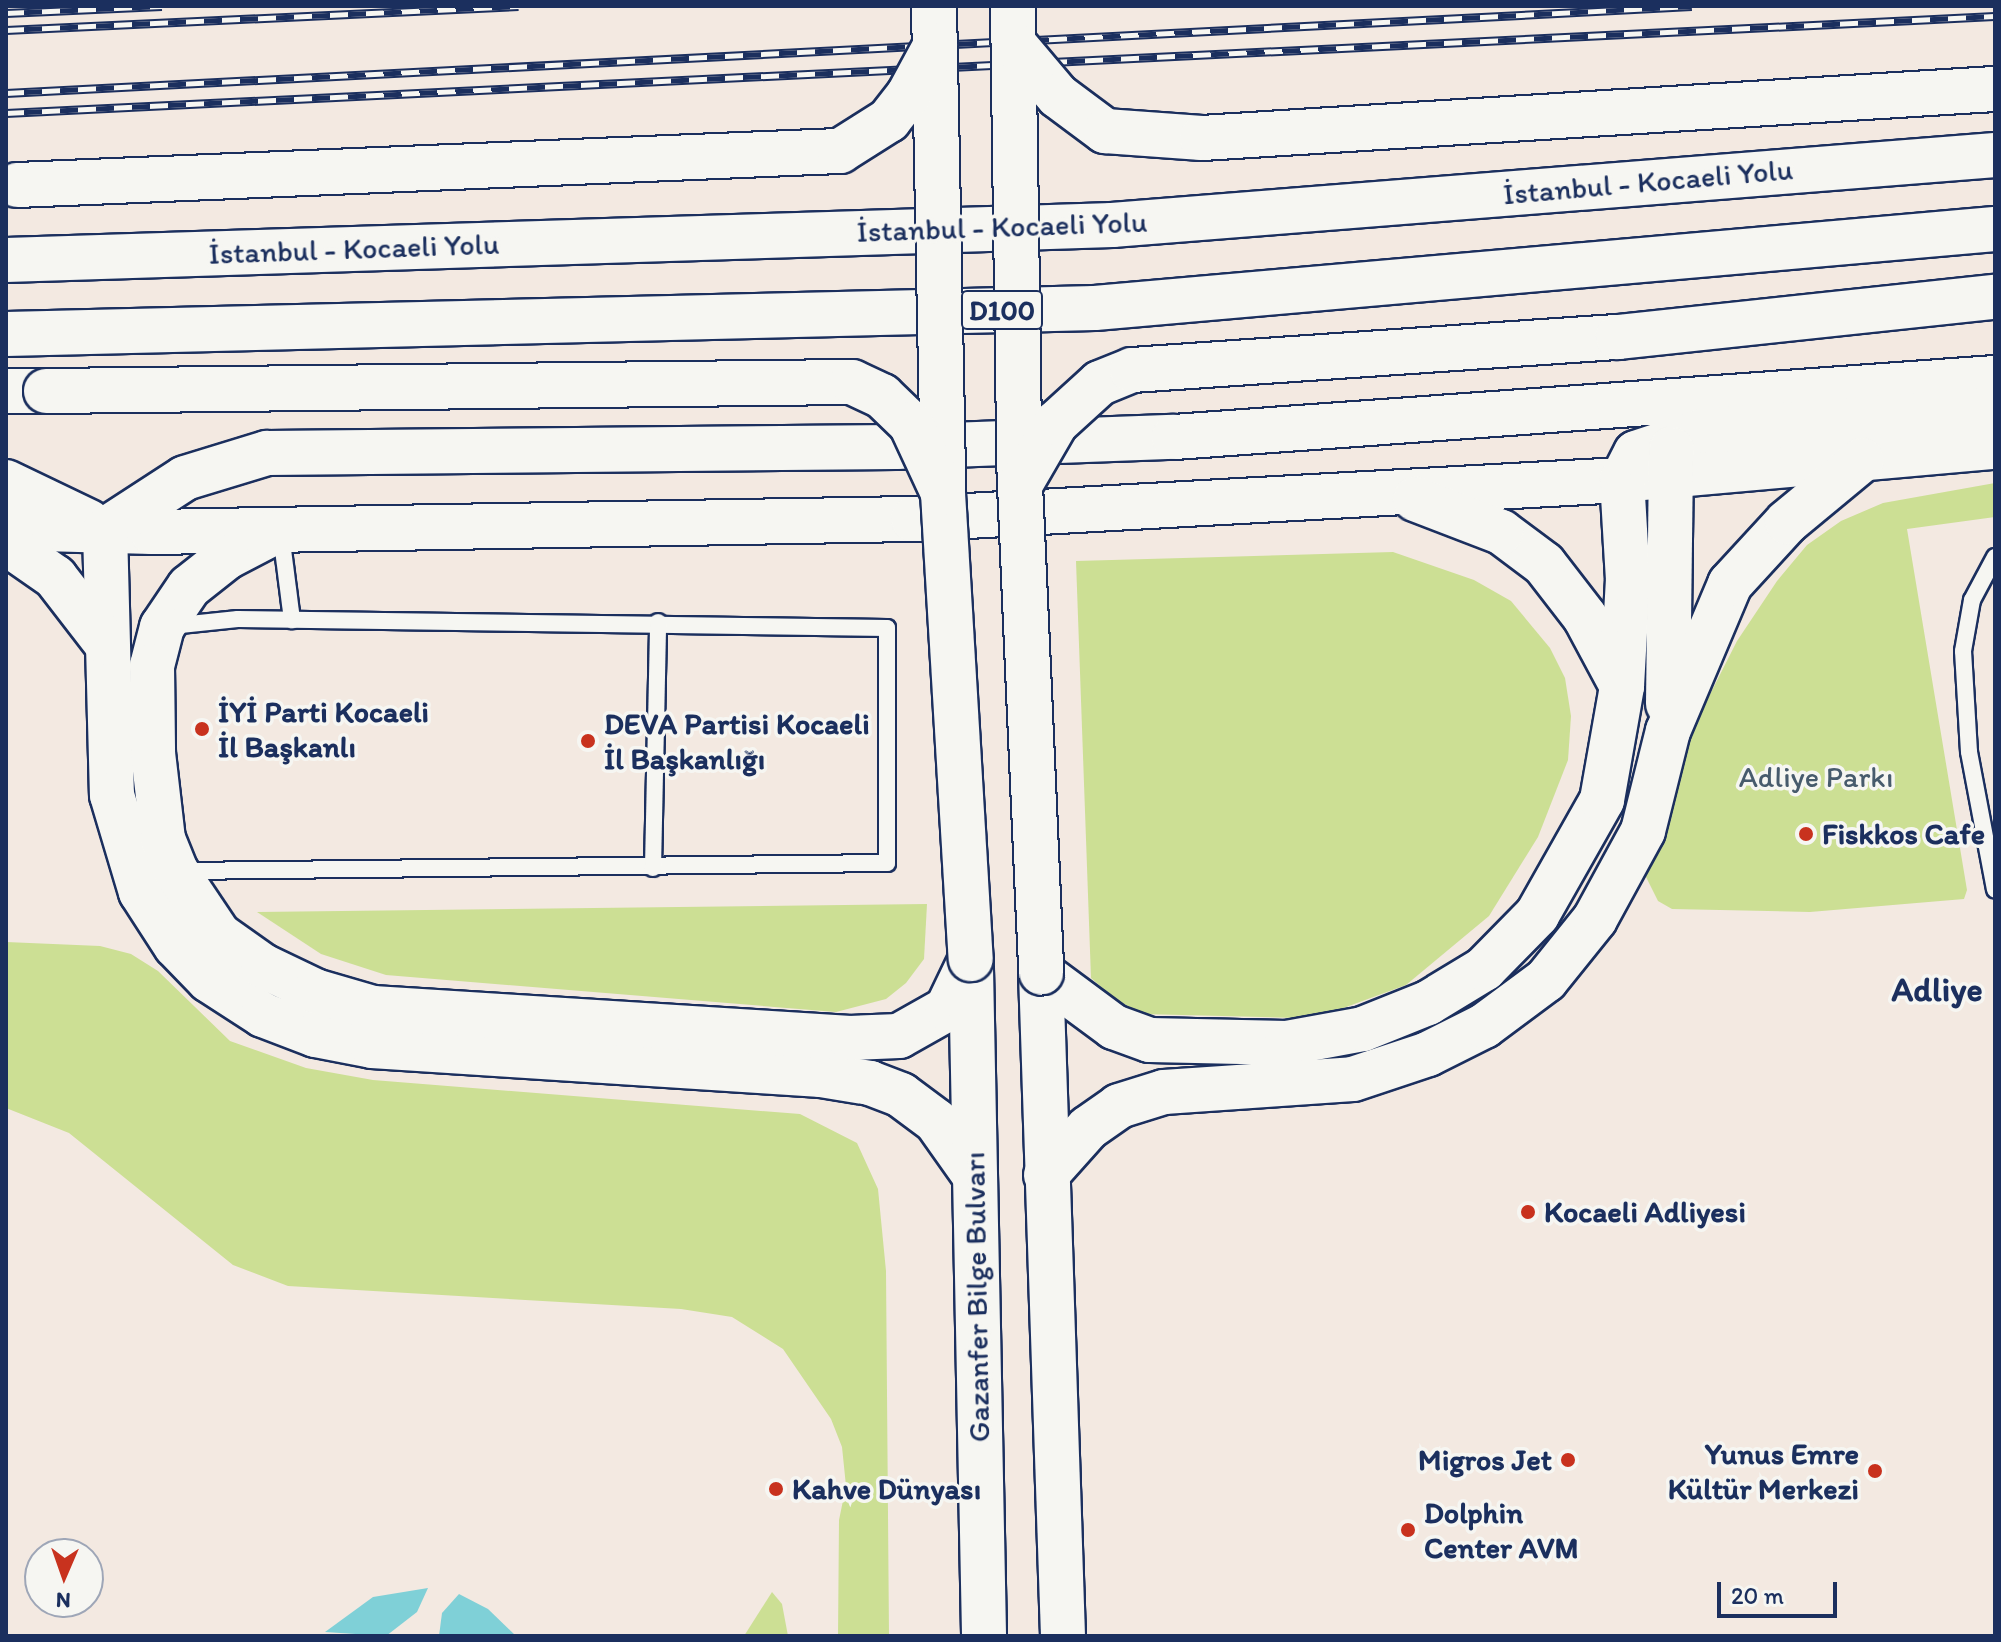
<!DOCTYPE html>
<meta charset="utf-8">
<style>
body{margin:0}
#map{position:relative;width:2001px;height:1642px;overflow:hidden;background:#f3e9e1;font-family:Itim,sans-serif}
div>[style]{position:absolute}
.green>*{inset:0;background:#ccdf94}
.water>*{inset:0;background:#7fd0d7}
.roads{filter:drop-shadow(2px 0 #1b2f5e) drop-shadow(-2px 0 #1b2f5e) drop-shadow(0 2px #1b2f5e) drop-shadow(0 -2px #1b2f5e)}
.lane>*{height:16px;margin:-8px;padding:0 8px;transform-origin:8px;border-radius:8px;background:#f6f6f2}
.primary>*{height:44px;margin:-22px;padding:0 22px;transform-origin:22px;border-radius:22px;background:#f6f6f2}
.highway>*{height:44px;margin:-22px;padding:0 22px;transform-origin:22px;border-radius:22px;background:#f6f6f2}
.tram>*{height:2px;margin:-1px;padding:0 1px;transform-origin:1px;border-radius:1px;background:#1b2f5e}
.rail>*{height:9px;margin-top:-4.5px;transform-origin:0;background:repeating-linear-gradient(90deg,#f6f6f2 0 18px,#1b2f5e 0 36px);box-sizing:border-box;border-block:2px solid #1b2f5e}
.bridges{filter:drop-shadow(2px 0 #1b2f5e) drop-shadow(-2px 0 #1b2f5e) drop-shadow(0 2px #1b2f5e) drop-shadow(0 -2px #1b2f5e)}
.primary-bridge>*{height:44px;margin:-22px;padding:0 22px;transform-origin:22px;border-radius:22px;background:#f6f6f2}
.highway-bridge>*{height:44px;margin:-22px;padding:0 22px;transform-origin:22px;border-radius:22px;background:#f6f6f2}
.dots>*{width:22px;height:22px;translate:-50% -50%;box-sizing:border-box;border:4px solid #f6f6f2;border-radius:50%}
span{translate:-50% -50%;white-space:nowrap;text-align:center;line-height:1.15;-webkit-text-stroke:7px #f6f6f2;paint-order:stroke}
.shield-label span{padding:2px 6px;background:#f6f6f2;border:2px solid;border-radius:6px;-webkit-text-stroke-width:0}
.shield-label{font-size:28px;color:#1b2f5e;font-weight:700}
.street-label{font-size:30px;color:#1b2f5e}
.poi-label{font-size:30px;color:#1b2f5e;font-weight:700}
.left{translate:0 -50%;text-align:left}
.right{translate:-100% -50%;text-align:right}
.park-label{font-size:30px;color:#475b6c}
.quarter-label{font-size:34px;color:#1b2f5e;font-weight:700}
.frame{position:absolute;inset:0;border:8px solid #1b2f5e;pointer-events:none}
.north{position:absolute;left:24px;top:1538px;width:80px;height:80px;box-sizing:border-box;background:#f6f6f2;border:2px solid #9ea6b7;border-radius:50%;rotate:182deg;font-size:22px;font-weight:700;line-height:32px;text-align:center;color:#1b2f5e}
.north::after{content:'';display:block;margin:auto;width:28px;height:36px;background:#c8321e;clip-path:polygon(50% 0,100% 100%,50% 72%,0 100%)}
.scale{position:absolute;left:1717px;top:1582px;width:120px;height:36px;box-sizing:border-box;border:4px solid #1b2f5e;border-top:0;padding-left:10px;font-size:24px;line-height:28px;white-space:nowrap;color:#1b2f5e;-webkit-text-stroke:6px #f6f6f2;paint-order:stroke}
</style>
<div id="map">
<div class="green">
<i style="clip-path:polygon(1995px 483px,1995px 517px,1907px 529px,1967px 890px,1964px 899px,1810px 912px,1672px 909px,1658px 901px,1646px 877px,1649px 852px,1698px 718px,1737px 641px,1777px 581px,1807px 545px,1841px 521px,1883px 503px)"></i>
<i style="clip-path:polygon(1393px 552px,1474px 580px,1511px 601px,1550px 648px,1565px 678px,1571px 716px,1568px 760px,1538px 837px,1489px 916px,1406px 985px,1338px 1010px,1297px 1018px,1142px 1014px,1115px 999px,1091px 978px,1076px 561px)"></i>
<i style="clip-path:polygon(927px 904px,924px 959px,906px 983px,886px 999px,836px 1012px,386px 975px,321px 954px,257px 912px)"></i>
<i style="clip-path:polygon(6px 942px,100px 946px,131px 954px,158px 971px,230px 1041px,306px 1068px,373px 1080px,800px 1114px,857px 1143px,878px 1189px,886px 1271px,889px 1636px,838px 1636px,839px 1520px,846px 1486px,842px 1447px,831px 1419px,783px 1349px,732px 1317px,681px 1309px,288px 1286px,233px 1265px,69px 1133px,6px 1108px)"></i>
<i style="clip-path:polygon(772px 1592px,782px 1604px,788px 1636px,744px 1636px)"></i>
</div>
<div class="water">
<i style="clip-path:polygon(428px 1588px,417px 1612px,386px 1636px,325px 1632px,373px 1597px)"></i>
<i style="clip-path:polygon(459px 1594px,488px 1609px,516px 1636px,439px 1636px,442px 1613px)"></i>
</div>
<div class="roads">
<div class="lane">
<i style="left:281px;top:534px;width:87px;rotate:82.7deg"></i>
<i style="left:1995px;top:557px;width:49px;rotate:118.1deg"></i>
<i style="left:1972px;top:600px;width:52px;rotate:100deg"></i>
<i style="left:1963px;top:651px;width:101px;rotate:86.6deg"></i>
<i style="left:1969px;top:752px;width:140px;rotate:79.3deg"></i>
<i style="left:171px;top:626px;width:67px;rotate:-6deg"></i>
<i style="left:238px;top:619px;width:649px;rotate:0.79deg"></i>
<i style="left:887px;top:628px;width:235px;rotate:90deg"></i>
<i style="left:887px;top:863px;width:705px;rotate:179.35deg"></i>
<i style="left:653px;top:868px;width:246px;rotate:-88.8deg"></i>
</div>
<div class="primary">
<i style="left:6px;top:482px;width:92px;rotate:25.7deg"></i>
<i style="left:6px;top:528px;width:146px;rotate:1.6deg"></i>
<i style="left:152px;top:532px;width:761px;rotate:-0.98deg"></i>
<i style="left:913px;top:519px;width:710px;rotate:-3.15deg"></i>
<i style="left:1622px;top:480px;width:374px;rotate:-5.1deg"></i>
<i style="left:105px;top:530px;width:95px;rotate:-33deg"></i>
<i style="left:185px;top:478px;width:86px;rotate:-17deg"></i>
<i style="left:267px;top:453px;width:629px;rotate:-0.55deg"></i>
<i style="left:896px;top:447px;width:278px;rotate:-2.1deg"></i>
<i style="left:1174px;top:437px;width:823px;rotate:-4.11deg"></i>
<i style="left:105px;top:530px;width:265px;rotate:88.5deg"></i>
<i style="left:112px;top:795px;width:101px;rotate:73.4deg"></i>
<i style="left:141px;top:892px;width:64px;rotate:57.1deg"></i>
<i style="left:176px;top:946px;width:47px;rotate:45.9deg"></i>
<i style="left:209px;top:980px;width:64px;rotate:32.9deg"></i>
<i style="left:263px;top:1015px;width:56px;rotate:21deg"></i>
<i style="left:315px;top:1035px;width:58px;rotate:10.9deg"></i>
<i style="left:372px;top:1046px;width:450px;rotate:3.7deg"></i>
<i style="left:821px;top:1075px;width:50px;rotate:9.3deg"></i>
<i style="left:870px;top:1083px;width:33px;rotate:21deg"></i>
<i style="left:901px;top:1095px;width:44px;rotate:36.6deg"></i>
<i style="left:936px;top:1121px;width:67px;rotate:54.7deg"></i>
<i style="left:275px;top:532px;width:54px;rotate:152.5deg"></i>
<i style="left:227px;top:557px;width:48px;rotate:141.7deg"></i>
<i style="left:189px;top:587px;width:48px;rotate:124deg"></i>
<i style="left:162px;top:627px;width:40px;rotate:104.4deg"></i>
<i style="left:152px;top:666px;width:87px;rotate:89.3deg"></i>
<i style="left:153px;top:753px;width:87px;rotate:83.4deg"></i>
<i style="left:163px;top:839px;width:35px;rotate:68deg"></i>
<i style="left:176px;top:871px;width:77px;rotate:56.1deg"></i>
<i style="left:219px;top:935px;width:54px;rotate:35.2deg"></i>
<i style="left:263px;top:966px;width:58px;rotate:25.7deg"></i>
<i style="left:315px;top:991px;width:60px;rotate:16.3deg"></i>
<i style="left:373px;top:1008px;width:478px;rotate:3.6deg"></i>
<i style="left:850px;top:1038px;width:49px;rotate:-2.3deg"></i>
<i style="left:899px;top:1036px;width:55px;rotate:-29.4deg"></i>
<i style="left:947px;top:1009px;width:55px;rotate:-64.4deg"></i>
<i style="left:6px;top:543px;width:60px;rotate:34.8deg"></i>
<i style="left:55px;top:577px;width:83px;rotate:52.3deg"></i>
<i style="left:1622px;top:686px;width:106px;rotate:-86.8deg"></i>
<i style="left:1628px;top:580px;width:100px;rotate:-93.4deg"></i>
<i style="left:1622px;top:480px;width:30px;rotate:-63deg"></i>
<i style="left:1636px;top:453px;width:70px;rotate:-18.4deg"></i>
<i style="left:1702px;top:431px;width:279px;rotate:-4.3deg"></i>
<i style="left:1668px;top:704px;width:255px;rotate:-89.3deg"></i>
<i style="left:971px;top:969px;width:667px;rotate:88.88deg"></i>
<i style="left:1041px;top:973px;width:91px;rotate:36.5deg"></i>
<i style="left:1114px;top:1027px;width:38px;rotate:20deg"></i>
<i style="left:1150px;top:1040px;width:137px;rotate:1.3deg"></i>
<i style="left:1287px;top:1043px;width:77px;rotate:-10.4deg"></i>
<i style="left:1363px;top:1029px;width:70px;rotate:-21.8deg"></i>
<i style="left:1428px;top:1003px;width:66px;rotate:-31.3deg"></i>
<i style="left:1484px;top:969px;width:76px;rotate:-45.5deg"></i>
<i style="left:1537px;top:915px;width:132px;rotate:-60.5deg"></i>
<i style="left:1602px;top:800px;width:116px;rotate:-80deg"></i>
<i style="left:1622px;top:686px;width:78px;rotate:-118.2deg"></i>
<i style="left:1585px;top:617px;width:67px;rotate:-127.7deg"></i>
<i style="left:1544px;top:564px;width:54px;rotate:-143.3deg"></i>
<i style="left:1501px;top:532px;width:92px;rotate:-159deg"></i>
<i style="left:1041px;top:973px;width:663px;rotate:88.1deg"></i>
<i style="left:1046px;top:1175px;width:63px;rotate:-48.2deg"></i>
<i style="left:1088px;top:1128px;width:38px;rotate:-35deg"></i>
<i style="left:1119px;top:1106px;width:47px;rotate:-17.3deg"></i>
<i style="left:1164px;top:1092px;width:189px;rotate:-3.9deg"></i>
<i style="left:1353px;top:1079px;width:79px;rotate:-18.4deg"></i>
<i style="left:1428px;top:1054px;width:63px;rotate:-26.6deg"></i>
<i style="left:1484px;top:1026px;width:77px;rotate:-36.6deg"></i>
<i style="left:1546px;top:980px;width:78px;rotate:-51.2deg"></i>
<i style="left:1595px;top:919px;width:100px;rotate:-61.4deg"></i>
<i style="left:1643px;top:831px;width:103px;rotate:-76deg"></i>
<i style="left:1668px;top:731px;width:160px;rotate:-67.1deg"></i>
<i style="left:1730px;top:584px;width:84px;rotate:-47.4deg"></i>
<i style="left:1787px;top:522px;width:97px;rotate:-39.6deg"></i>
</div>
<div class="highway">
<i style="left:6px;top:260px;width:1107px;rotate:-1.81deg"></i>
<i style="left:1112px;top:225px;width:886px;rotate:-4.53deg"></i>
<i style="left:6px;top:334px;width:1089px;rotate:-1.37deg"></i>
<i style="left:1095px;top:308px;width:903px;rotate:-5.02deg"></i>
<i style="left:6px;top:391px;width:40px"></i>
</div>
</div>
<div class="tram">
<i style="left:1995px;top:680px;width:67px;rotate:90deg"></i>
</div>
<div class="rail">
<i style="left:6px;top:13px;width:156px;rotate:-2.6deg"></i>
<i style="left:6px;top:30px;width:513px;rotate:-2.68deg"></i>
<i style="left:6px;top:93px;width:1688px;rotate:-2.95deg"></i>
<i style="left:6px;top:113px;width:1991px;rotate:-2.79deg"></i>
</div>
<div class="bridges">
<div class="primary-bridge">
<i style="left:934px;top:6px;width:487px;rotate:88.9deg"></i>
<i style="left:943px;top:493px;width:467px;rotate:86.6deg"></i>
<i style="left:1013px;top:6px;width:479px;rotate:89.2deg"></i>
<i style="left:1020px;top:485px;width:488px;rotate:87.5deg"></i>
</div>
<div class="highway-bridge">
<i style="left:1014px;top:44px;width:68px;rotate:49.8deg"></i>
<i style="left:1058px;top:96px;width:59px;rotate:36.7deg"></i>
<i style="left:1105px;top:131px;width:97px;rotate:4.1deg"></i>
<i style="left:1202px;top:138px;width:795px;rotate:-3.54deg"></i>
<i style="left:17px;top:185px;width:824px;rotate:-2.37deg"></i>
<i style="left:840px;top:151px;width:58px;rotate:-32.3deg"></i>
<i style="left:889px;top:120px;width:31px;rotate:-52deg"></i>
<i style="left:908px;top:96px;width:57px;rotate:-61.6deg"></i>
<i style="left:46px;top:391px;width:806px;rotate:-0.64deg"></i>
<i style="left:852px;top:382px;width:33px;rotate:25deg"></i>
<i style="left:882px;top:396px;width:40px;rotate:44deg"></i>
<i style="left:911px;top:424px;width:76px;rotate:65.1deg"></i>
<i style="left:1020px;top:485px;width:72px;rotate:-59.9deg"></i>
<i style="left:1056px;top:423px;width:59px;rotate:-42.3deg"></i>
<i style="left:1100px;top:383px;width:35px;rotate:-22deg"></i>
<i style="left:1132px;top:370px;width:487px;rotate:-3.9deg"></i>
<i style="left:1618px;top:337px;width:379px;rotate:-6.1deg"></i>
</div>
</div>
<div class="dots">
<i style="left:202px;top:729px;background:#c8321e"></i>
<i style="left:588px;top:741px;background:#c8321e"></i>
<i style="left:1806px;top:834px;background:#c8321e"></i>
<i style="left:1528px;top:1212px;background:#c8321e"></i>
<i style="left:1568px;top:1460px;background:#c8321e"></i>
<i style="left:1875px;top:1471px;background:#c8321e"></i>
<i style="left:776px;top:1489px;background:#c8321e"></i>
<i style="left:1408px;top:1530px;background:#c8321e"></i>
</div>
<div class="shield-label">
<span style="left:1002px;top:310px">D100</span>
</div>
<div class="street-label">
<span style="left:1648px;top:182px;rotate:-5deg">İstanbul - Kocaeli Yolu</span>
<span style="left:1002px;top:227px;rotate:-2deg">İstanbul - Kocaeli Yolu</span>
<span style="left:354px;top:249px;rotate:-2deg">İstanbul - Kocaeli Yolu</span>
<span style="left:977px;top:1297px;rotate:-91deg">Gazanfer Bilge Bulvarı</span>
</div>
<div class="poi-label">
<span class="left" style="left:218px;top:729px">İYİ Parti Kocaeli<br>İl Başkanlı</span>
<span class="left" style="left:604px;top:741px">DEVA Partisi Kocaeli<br>İl Başkanlığı</span>
<span class="left" style="left:1822px;top:834px">Fiskkos Cafe</span>
<span class="left" style="left:1544px;top:1212px">Kocaeli Adliyesi</span>
<span class="right" style="left:1859px;top:1471px">Yunus Emre<br>Kültür Merkezi</span>
<span class="right" style="left:1552px;top:1460px">Migros Jet</span>
<span class="left" style="left:792px;top:1489px">Kahve Dünyası</span>
<span class="left" style="left:1424px;top:1530px">Dolphin<br>Center AVM</span>
</div>
<div class="park-label">
<span style="left:1816px;top:777px">Adliye Parkı</span>
</div>
<div class="quarter-label">
<span style="left:1937px;top:990px">Adliye</span>
</div>
<div class="frame"></div>
<div class="north">N</div>
<div class="scale">20 m</div>
</div>
